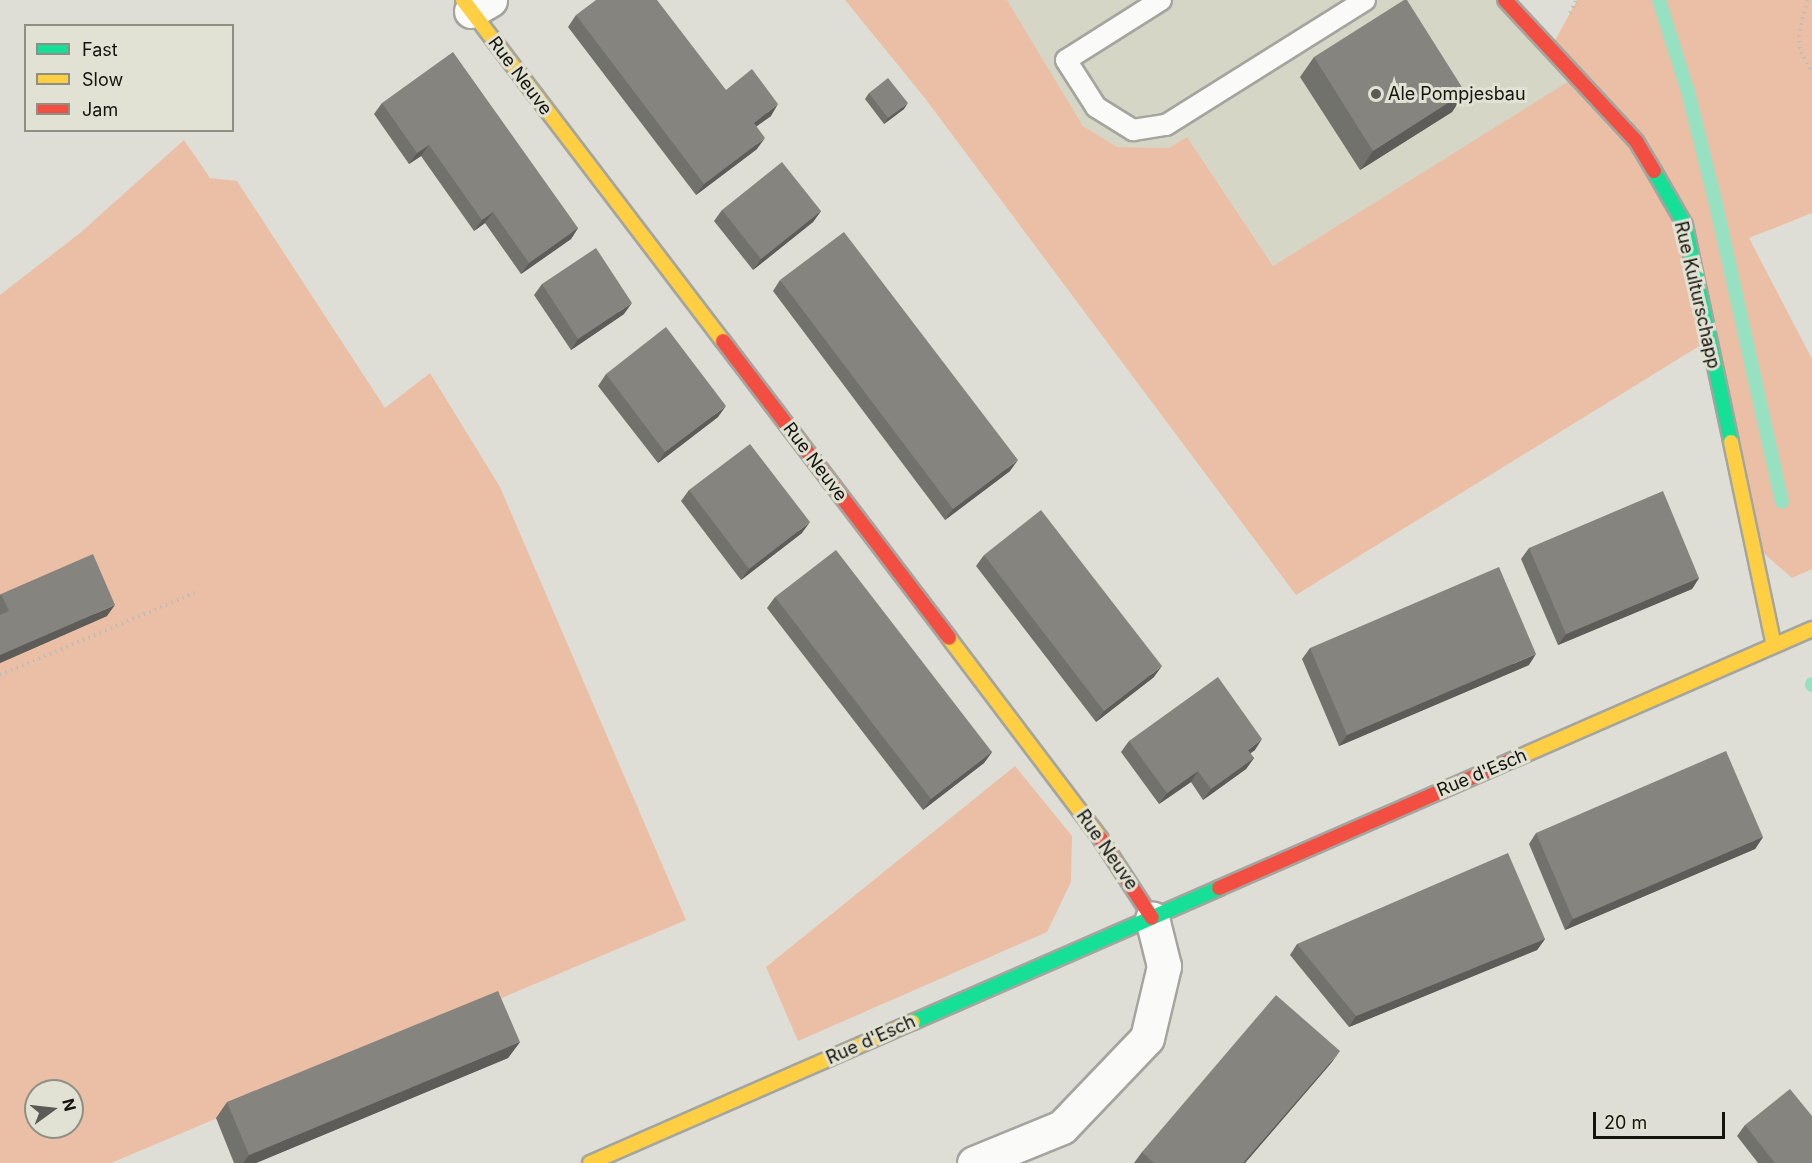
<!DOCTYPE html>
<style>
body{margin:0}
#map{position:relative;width:1812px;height:1163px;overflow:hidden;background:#deded6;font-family:Inter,sans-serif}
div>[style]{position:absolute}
.built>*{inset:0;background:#d6d6c6}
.green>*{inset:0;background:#ebbfa5}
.stream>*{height:14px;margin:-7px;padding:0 7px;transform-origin:7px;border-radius:7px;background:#97e0c1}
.path>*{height:4px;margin-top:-2px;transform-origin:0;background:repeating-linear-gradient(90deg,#bdbdbb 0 1.5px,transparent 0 6px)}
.roads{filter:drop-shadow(2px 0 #a5a59f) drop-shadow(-2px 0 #a5a59f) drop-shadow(0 2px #a5a59f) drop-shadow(0 -2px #a5a59f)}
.lane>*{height:20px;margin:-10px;padding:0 10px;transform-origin:10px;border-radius:10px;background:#fafaf9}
.street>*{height:33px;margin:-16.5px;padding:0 16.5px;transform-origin:16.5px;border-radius:16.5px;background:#fafaf9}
.fast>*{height:14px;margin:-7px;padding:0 7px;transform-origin:7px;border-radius:7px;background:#16e098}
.slow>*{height:14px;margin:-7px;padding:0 7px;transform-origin:7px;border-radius:7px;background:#ffcf43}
.jam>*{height:14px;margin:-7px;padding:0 7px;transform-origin:7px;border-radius:7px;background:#f24e42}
.wall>*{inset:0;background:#72726d}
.shaded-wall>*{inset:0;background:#5d5c59}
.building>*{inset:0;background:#85847f}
.dots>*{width:16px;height:16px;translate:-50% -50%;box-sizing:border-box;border:3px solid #e1e2d3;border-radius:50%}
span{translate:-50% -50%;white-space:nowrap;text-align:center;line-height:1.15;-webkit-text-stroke:6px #e1e2d3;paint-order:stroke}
.street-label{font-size:18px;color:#14140f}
.poi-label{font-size:18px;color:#14140f}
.left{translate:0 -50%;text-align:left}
.legend{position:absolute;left:24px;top:24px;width:210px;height:108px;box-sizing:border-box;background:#e1e2d3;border:2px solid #8f9085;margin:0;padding:8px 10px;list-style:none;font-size:18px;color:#14140f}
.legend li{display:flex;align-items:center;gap:12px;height:30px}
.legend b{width:30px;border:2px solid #8f9085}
.north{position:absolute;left:24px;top:1079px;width:60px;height:60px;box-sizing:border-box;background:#e1e2d3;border:2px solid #8f9085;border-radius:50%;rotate:75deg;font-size:16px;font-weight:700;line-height:24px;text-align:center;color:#14140f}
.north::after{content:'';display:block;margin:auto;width:21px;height:27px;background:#5b5b55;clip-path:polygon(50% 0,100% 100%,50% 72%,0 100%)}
.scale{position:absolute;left:1593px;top:1112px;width:132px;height:27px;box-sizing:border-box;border:3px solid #14140f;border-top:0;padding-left:8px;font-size:18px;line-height:21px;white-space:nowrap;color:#14140f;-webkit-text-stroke:4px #e1e2d3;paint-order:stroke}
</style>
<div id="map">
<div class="built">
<i style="clip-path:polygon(1007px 0,1505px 0,1575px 78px,1273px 266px,1187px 137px,1169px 148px,1117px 147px,1083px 126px)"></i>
</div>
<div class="green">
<i style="clip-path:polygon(845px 0,1007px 0,1083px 126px,1117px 147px,1169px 148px,1187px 137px,1273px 266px,1574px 78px,1550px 50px,1577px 0,1812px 0,1812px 213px,1749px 238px,1812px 359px,1812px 569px,1792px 578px,1753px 544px,1709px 340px,1296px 595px,924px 97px)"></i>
<i style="clip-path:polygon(evenodd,184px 140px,210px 178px,237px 181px,385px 408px,430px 373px,500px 487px,686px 920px,111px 1163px,0 1163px,0 295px,80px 233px,184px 140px,36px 1091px,72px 1091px,72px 1127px,36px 1127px,36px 1091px)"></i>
<i style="clip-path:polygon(1015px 766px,1072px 836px,1071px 882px,1047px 932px,798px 1041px,766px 967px)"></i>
</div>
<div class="stream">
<i style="left:1659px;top:0;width:96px;rotate:72.5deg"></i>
<i style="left:1688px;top:92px;width:111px;rotate:76deg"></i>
<i style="left:1715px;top:200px;width:309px;rotate:77.5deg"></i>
<i style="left:1812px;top:684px;width:1px;rotate:90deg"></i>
</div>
<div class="path">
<i style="left:1807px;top:0;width:36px;rotate:103deg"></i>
<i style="left:1799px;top:35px;width:17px;rotate:83deg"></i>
<i style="left:1801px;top:52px;width:23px;rotate:61deg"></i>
<i style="left:1570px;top:13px;width:15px;rotate:-62deg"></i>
<i style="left:0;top:675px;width:211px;rotate:-22.9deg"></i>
</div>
<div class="roads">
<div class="lane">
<i style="left:1161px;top:0;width:112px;rotate:147.7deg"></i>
<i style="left:1066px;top:60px;width:56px;rotate:57.4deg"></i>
<i style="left:1096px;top:107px;width:44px;rotate:31.9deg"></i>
<i style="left:1133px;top:130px;width:33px;rotate:-9deg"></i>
<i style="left:1166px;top:125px;width:235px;rotate:-32.1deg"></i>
</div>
<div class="street">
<i style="left:471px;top:11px;width:22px;rotate:-30deg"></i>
<i style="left:974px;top:1163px;width:95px;rotate:-22.2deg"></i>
<i style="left:1062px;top:1127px;width:123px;rotate:-46.3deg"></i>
<i style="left:1147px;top:1038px;width:74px;rotate:-76.7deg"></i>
<i style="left:1164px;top:966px;width:49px;rotate:-104deg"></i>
</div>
<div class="fast">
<i style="left:1654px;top:171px;width:62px;rotate:60.1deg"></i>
<i style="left:1685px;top:225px;width:222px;rotate:78deg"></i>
<i style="left:913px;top:1022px;width:334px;rotate:-23.6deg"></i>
</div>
<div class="slow">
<i style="left:463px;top:0;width:429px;rotate:52.7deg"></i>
<i style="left:1731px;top:442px;width:208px;rotate:78.1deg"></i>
<i style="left:949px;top:638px;width:251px;rotate:52.9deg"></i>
<i style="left:1517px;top:758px;width:322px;rotate:-23.6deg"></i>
<i style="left:590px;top:1163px;width:352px;rotate:-23.6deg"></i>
</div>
<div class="jam">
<i style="left:1505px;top:0;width:192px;rotate:47.1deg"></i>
<i style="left:1636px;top:141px;width:35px;rotate:59deg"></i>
<i style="left:723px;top:341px;width:373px;rotate:52.7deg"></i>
<i style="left:1100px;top:838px;width:95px;rotate:57deg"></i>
<i style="left:1219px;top:888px;width:325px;rotate:-23.6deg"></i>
</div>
</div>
<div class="wall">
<i style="clip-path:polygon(576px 15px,726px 90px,771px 116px,756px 126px,757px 149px,696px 195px,568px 27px)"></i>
<i style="clip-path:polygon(1314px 57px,1465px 92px,1452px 112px,1360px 170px,1300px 77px)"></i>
<i style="clip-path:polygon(869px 93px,904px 109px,884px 124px,865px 99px)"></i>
<i style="clip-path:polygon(382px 103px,578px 228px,571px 239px,521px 274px,485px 223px,474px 231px,421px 156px,409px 164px,374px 114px)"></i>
<i style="clip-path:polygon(722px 210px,821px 211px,813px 222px,753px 270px,714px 221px)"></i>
<i style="clip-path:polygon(780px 280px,1010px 471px,945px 520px,773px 291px)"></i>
<i style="clip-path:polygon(542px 284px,624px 314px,571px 350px,534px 295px)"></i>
<i style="clip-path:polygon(606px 374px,718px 417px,658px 463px,598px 386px)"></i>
<i style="clip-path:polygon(689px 490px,802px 533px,741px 580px,681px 501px)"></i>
<i style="clip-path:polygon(1529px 548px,1699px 578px,1692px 589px,1558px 645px,1521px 559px)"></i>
<i style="clip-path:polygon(984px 555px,1154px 677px,1096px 722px,976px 566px)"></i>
<i style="clip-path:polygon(1px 594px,107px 616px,0 663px,0 595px)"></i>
<i style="clip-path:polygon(775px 597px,992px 752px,984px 763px,923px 810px,767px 608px)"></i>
<i style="clip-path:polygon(1310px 648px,1529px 665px,1339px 746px,1302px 659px)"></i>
<i style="clip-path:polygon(1129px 741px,1255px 750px,1250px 753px,1254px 758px,1246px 769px,1203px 800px,1191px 782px,1159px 804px,1121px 752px)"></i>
<i style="clip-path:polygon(1536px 833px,1763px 837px,1755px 849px,1565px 930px,1529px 844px)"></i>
<i style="clip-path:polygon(1545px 939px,1537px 950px,1349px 1027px,1290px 955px,1297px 944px)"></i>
<i style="clip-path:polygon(520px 1042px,508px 1058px,256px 1163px,234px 1163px,216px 1118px,227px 1102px)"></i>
<i style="clip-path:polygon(1332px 1062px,1245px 1163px,1134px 1163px,1142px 1152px)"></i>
<i style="clip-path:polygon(1745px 1125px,1812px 1163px,1758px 1163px,1737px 1136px)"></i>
</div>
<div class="shaded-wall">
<i style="clip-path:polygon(1465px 92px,1452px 112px,1360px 170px,1373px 151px)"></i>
<i style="clip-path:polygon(908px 103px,904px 109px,884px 124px,888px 118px)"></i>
<i style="clip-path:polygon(778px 104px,771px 116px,746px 134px,754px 123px)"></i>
<i style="clip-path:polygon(765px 138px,757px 149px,696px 195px,704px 184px)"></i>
<i style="clip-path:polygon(429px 145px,421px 156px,409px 164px,417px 153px)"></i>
<i style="clip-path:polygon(821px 211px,813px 222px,753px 270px,761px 259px)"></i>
<i style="clip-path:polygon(493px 212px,485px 223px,474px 231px,482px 220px)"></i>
<i style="clip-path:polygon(578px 228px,571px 239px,521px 274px,529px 263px)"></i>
<i style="clip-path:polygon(632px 303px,624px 314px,571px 350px,578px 339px)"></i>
<i style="clip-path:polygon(726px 406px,718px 417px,658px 463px,665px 452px)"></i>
<i style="clip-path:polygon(1018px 460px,1010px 471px,945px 520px,953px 509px)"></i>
<i style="clip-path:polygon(810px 522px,802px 533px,741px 580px,749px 569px)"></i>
<i style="clip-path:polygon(1699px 578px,1692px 589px,1558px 645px,1566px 634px)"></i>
<i style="clip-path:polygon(115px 605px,107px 616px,0 663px,0 655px)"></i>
<i style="clip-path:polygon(1536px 654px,1529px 665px,1339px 746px,1347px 735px)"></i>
<i style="clip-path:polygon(1162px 666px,1154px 677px,1096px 722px,1104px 711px)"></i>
<i style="clip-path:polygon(1262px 739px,1255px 750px,1240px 761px,1248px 750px)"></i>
<i style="clip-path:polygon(992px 752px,984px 763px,923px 810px,931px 799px)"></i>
<i style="clip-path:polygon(1254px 758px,1246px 769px,1203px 800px,1211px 789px)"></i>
<i style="clip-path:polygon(1198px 771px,1191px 782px,1159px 804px,1167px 793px)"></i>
<i style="clip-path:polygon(1763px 837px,1755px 849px,1565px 930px,1573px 919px)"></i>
<i style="clip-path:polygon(1545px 939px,1537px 950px,1349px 1027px,1356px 1016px)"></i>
<i style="clip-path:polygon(520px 1042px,508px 1058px,256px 1163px,243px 1163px,249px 1155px)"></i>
<i style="clip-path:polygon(1340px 1051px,1332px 1062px,1245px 1163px,1243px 1163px)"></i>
</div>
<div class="building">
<i style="clip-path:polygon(596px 0,657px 0,726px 90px,752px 69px,778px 104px,754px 123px,765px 138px,704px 184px,576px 15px)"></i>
<i style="clip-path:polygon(1404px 0,1407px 0,1465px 92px,1373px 151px,1314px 57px)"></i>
<i style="clip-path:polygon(453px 52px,578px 228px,529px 263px,493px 212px,482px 220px,429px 145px,417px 153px,382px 103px)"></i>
<i style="clip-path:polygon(888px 78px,908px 103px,888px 118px,869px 93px)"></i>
<i style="clip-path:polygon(782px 162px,821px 211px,761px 259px,722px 210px)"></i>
<i style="clip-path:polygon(844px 232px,1018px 460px,953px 509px,780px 280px)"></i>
<i style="clip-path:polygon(596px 248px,632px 303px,578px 339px,542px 284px)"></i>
<i style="clip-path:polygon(666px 327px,726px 406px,665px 452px,606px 374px)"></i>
<i style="clip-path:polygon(750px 444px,810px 522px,749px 569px,689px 490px)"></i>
<i style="clip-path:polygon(1663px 491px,1699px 578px,1566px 634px,1529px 548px)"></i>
<i style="clip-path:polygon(1041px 510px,1162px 666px,1104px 711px,984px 555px)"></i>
<i style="clip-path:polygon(836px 550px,992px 752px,931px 799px,775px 597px)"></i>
<i style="clip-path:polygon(93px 554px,115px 605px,0 655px,0 615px,9px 611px,1px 594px)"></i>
<i style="clip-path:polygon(1499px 567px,1536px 654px,1347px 735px,1310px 648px)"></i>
<i style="clip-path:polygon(1218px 677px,1262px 739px,1248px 750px,1254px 758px,1211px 789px,1198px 771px,1167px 793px,1129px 741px)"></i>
<i style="clip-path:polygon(1726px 751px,1763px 837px,1573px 919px,1536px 833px)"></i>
<i style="clip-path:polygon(1508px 853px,1545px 939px,1356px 1016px,1297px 944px)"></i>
<i style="clip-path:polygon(498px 991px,520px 1042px,249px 1155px,227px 1102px)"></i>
<i style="clip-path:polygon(1276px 995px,1340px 1051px,1243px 1163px,1154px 1163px,1142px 1152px)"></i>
<i style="clip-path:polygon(1790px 1089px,1812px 1116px,1812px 1163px,1775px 1163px,1745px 1125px)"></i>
</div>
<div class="dots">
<i style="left:1376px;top:94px;background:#5b5b55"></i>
</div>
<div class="street-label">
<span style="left:520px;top:76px;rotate:53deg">Rue Neuve</span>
<span style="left:1697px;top:295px;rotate:77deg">Rue Kulturschapp</span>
<span style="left:815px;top:462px;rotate:53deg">Rue Neuve</span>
<span style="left:1482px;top:773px;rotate:-23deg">Rue d'Esch</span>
<span style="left:1107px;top:850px;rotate:55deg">Rue Neuve</span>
<span style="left:871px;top:1040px;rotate:-24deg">Rue d'Esch</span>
</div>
<div class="poi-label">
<span class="left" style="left:1388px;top:94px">Ale Pompjesbau</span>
</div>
<ul class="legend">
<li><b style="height:8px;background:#16e098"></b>Fast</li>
<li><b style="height:8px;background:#ffcf43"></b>Slow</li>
<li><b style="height:8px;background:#f24e42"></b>Jam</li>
</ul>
<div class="north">N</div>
<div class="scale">20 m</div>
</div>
